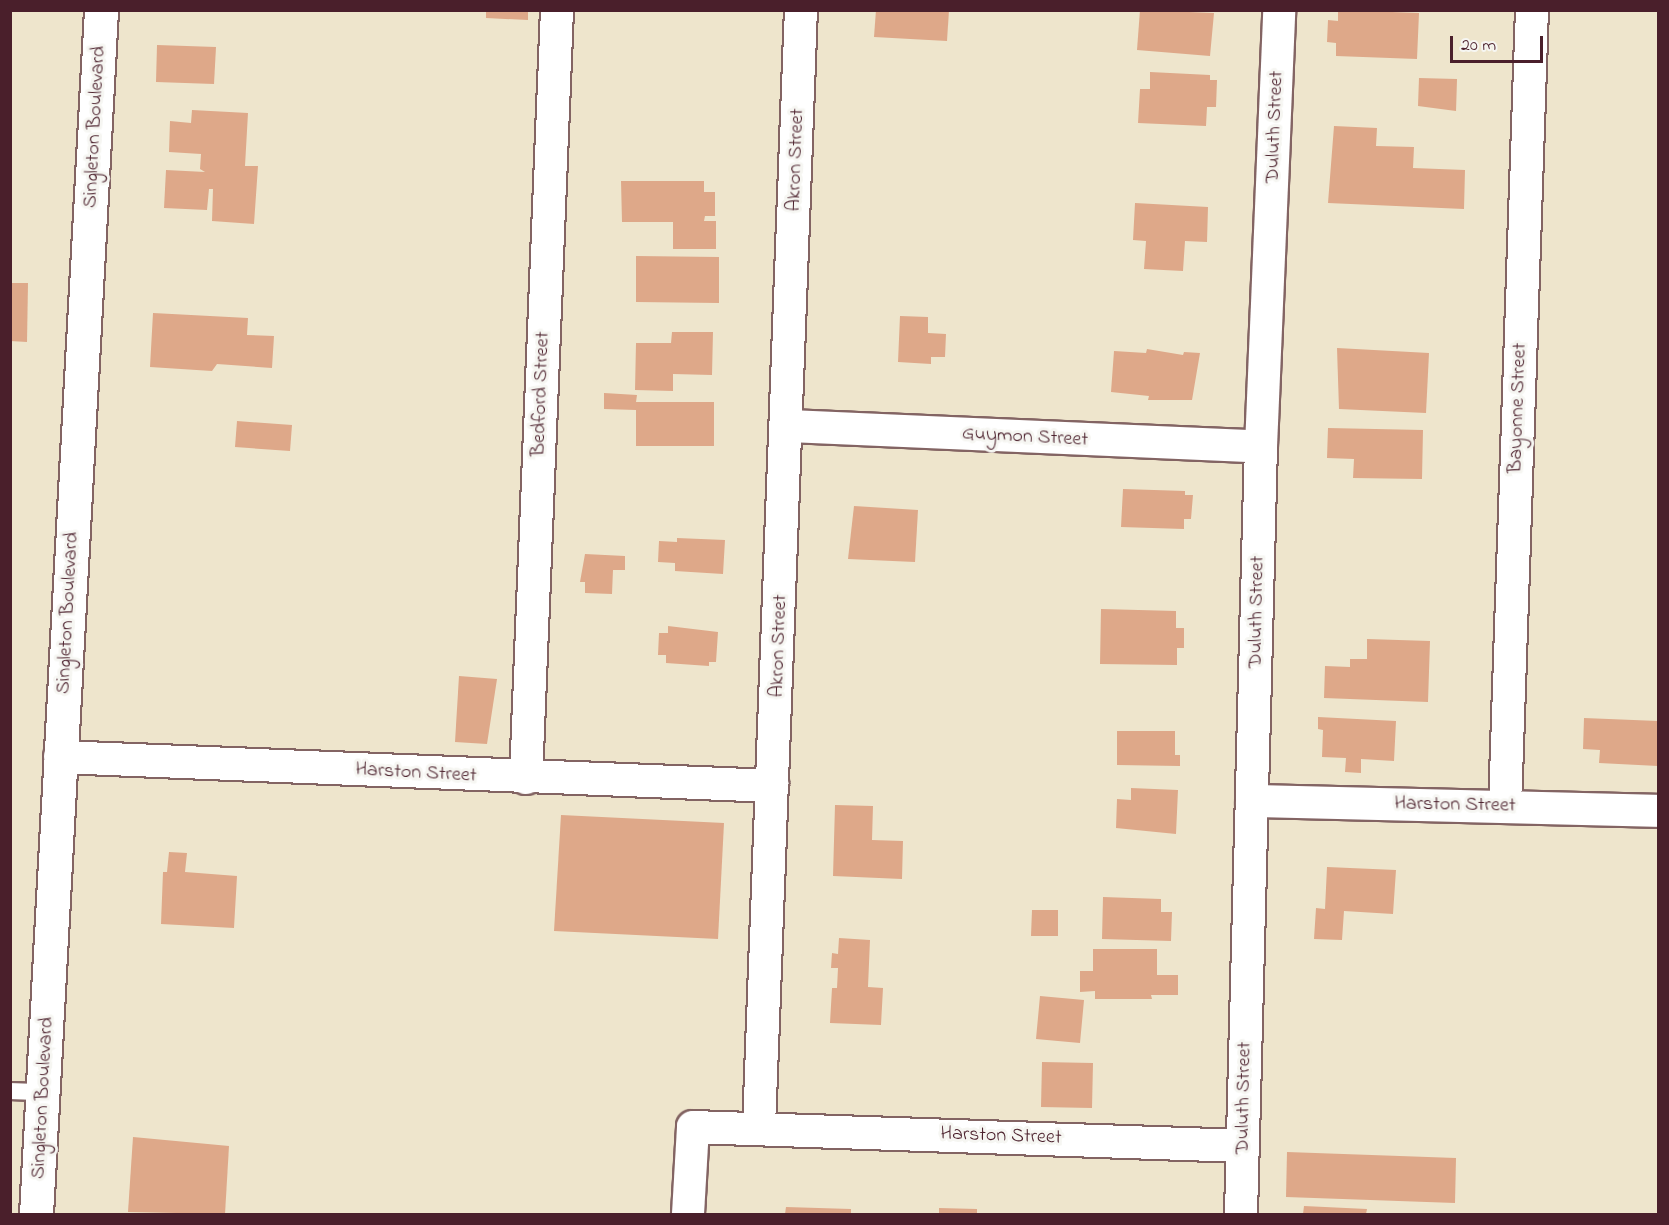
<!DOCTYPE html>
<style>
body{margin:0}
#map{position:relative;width:1669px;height:1225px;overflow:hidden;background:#eee5cc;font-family:"Indie Flower",sans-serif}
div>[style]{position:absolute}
.building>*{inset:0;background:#dea889}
.roads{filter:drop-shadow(2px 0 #836463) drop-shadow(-2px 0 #836463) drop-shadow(0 2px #836463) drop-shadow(0 -2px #836463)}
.service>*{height:16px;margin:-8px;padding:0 8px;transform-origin:8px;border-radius:8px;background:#fff}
.minor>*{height:32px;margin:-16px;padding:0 16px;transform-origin:16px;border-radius:16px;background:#fff}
.secondary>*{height:33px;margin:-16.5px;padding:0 16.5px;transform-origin:16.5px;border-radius:16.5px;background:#fff}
span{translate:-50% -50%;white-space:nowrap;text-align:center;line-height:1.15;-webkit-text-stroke:6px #f6f6f2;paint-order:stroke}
.street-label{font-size:20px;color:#4a1f2b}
.frame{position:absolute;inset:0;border:12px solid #4a1f2b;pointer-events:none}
.scale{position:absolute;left:1450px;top:36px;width:93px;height:27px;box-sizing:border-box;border:3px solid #4a1f2b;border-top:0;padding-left:8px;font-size:18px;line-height:21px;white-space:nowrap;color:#4a1f2b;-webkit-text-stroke:4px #f6f6f2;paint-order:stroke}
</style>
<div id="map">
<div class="building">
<i style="clip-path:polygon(486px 10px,528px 10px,528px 20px,486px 18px)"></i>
<i style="clip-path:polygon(876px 10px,949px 10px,947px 41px,874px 37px)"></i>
<i style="clip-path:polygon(1140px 10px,1214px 13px,1210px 56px,1137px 50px)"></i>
<i style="clip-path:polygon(1338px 10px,1419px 13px,1417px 59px,1336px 56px,1336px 43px,1327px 42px,1328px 20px,1338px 21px)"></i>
<i style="clip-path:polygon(157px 45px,216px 47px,214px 84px,156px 82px)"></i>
<i style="clip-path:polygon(1150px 72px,1210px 75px,1210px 80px,1217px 80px,1216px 107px,1207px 107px,1206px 126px,1138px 123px,1140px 89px,1150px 89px)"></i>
<i style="clip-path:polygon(1419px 78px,1457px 79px,1456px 111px,1418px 106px)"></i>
<i style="clip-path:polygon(192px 110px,248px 113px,245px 166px,258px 166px,254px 224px,212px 221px,213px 189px,209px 189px,207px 210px,164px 208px,166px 170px,205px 172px,200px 169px,201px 154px,169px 152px,170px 121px,191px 123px)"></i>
<i style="clip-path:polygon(1334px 126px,1377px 128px,1376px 146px,1414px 147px,1413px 168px,1465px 170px,1464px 209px,1328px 203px)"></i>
<i style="clip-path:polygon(621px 181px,704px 181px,704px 192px,715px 192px,715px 216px,705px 216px,704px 221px,716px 221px,716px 249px,673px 249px,673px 222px,622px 222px)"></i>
<i style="clip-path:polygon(1135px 203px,1208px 207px,1207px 242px,1185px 241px,1183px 271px,1144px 269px,1146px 241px,1133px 240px)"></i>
<i style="clip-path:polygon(636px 256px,719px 257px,719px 303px,636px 302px)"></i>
<i style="clip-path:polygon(10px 283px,28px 283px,27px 342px,10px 341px)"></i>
<i style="clip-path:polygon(153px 313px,248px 318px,247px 335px,274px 336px,272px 368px,217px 364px,212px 371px,150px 367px)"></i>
<i style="clip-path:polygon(900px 316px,928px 317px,928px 333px,946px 334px,945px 357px,931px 357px,931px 364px,898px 362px)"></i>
<i style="clip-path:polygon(672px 332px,713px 332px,712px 375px,673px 374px,673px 391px,635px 390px,636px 343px,671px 343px)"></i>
<i style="clip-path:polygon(1337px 348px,1429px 353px,1426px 413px,1339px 409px)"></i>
<i style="clip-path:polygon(1147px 349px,1183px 355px,1184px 352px,1200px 353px,1192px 400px,1148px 400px,1149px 396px,1111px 392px,1114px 351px,1146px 353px)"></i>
<i style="clip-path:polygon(604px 393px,637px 395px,636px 402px,714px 402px,714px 446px,636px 446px,636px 410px,604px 409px)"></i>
<i style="clip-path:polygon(237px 421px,292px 425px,290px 451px,235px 447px)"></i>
<i style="clip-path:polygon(1328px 428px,1423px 430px,1422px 479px,1353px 478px,1354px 459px,1327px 458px)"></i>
<i style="clip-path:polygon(1123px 489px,1185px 491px,1185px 495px,1193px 495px,1191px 519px,1184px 519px,1184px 529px,1121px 527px)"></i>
<i style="clip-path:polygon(854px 506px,918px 510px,915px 562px,848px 559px)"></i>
<i style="clip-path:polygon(677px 538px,725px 540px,723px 574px,675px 571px,675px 563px,658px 562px,659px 541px,677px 542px)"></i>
<i style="clip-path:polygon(585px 554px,625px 556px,625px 570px,613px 570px,612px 594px,585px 593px,585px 582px,580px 582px)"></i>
<i style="clip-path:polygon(1101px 609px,1176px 611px,1176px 628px,1184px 628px,1184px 648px,1177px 648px,1177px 665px,1100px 664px)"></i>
<i style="clip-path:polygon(668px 626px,718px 632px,716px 662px,709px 662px,709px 666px,666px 663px,666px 655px,658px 655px,659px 633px,668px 633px)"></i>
<i style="clip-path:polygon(1367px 639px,1430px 641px,1428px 702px,1324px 698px,1325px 666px,1350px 667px,1350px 659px,1367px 659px)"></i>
<i style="clip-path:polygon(459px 676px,497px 679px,487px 744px,455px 742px)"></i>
<i style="clip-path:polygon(1318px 717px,1396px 721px,1394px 761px,1361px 759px,1361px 773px,1345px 772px,1346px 758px,1322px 757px,1323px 730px,1318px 729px)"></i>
<i style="clip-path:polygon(1584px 718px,1658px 721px,1658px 766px,1599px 763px,1600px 750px,1583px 749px)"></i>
<i style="clip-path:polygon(1117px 731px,1175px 731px,1175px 755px,1180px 755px,1180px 766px,1117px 765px)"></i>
<i style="clip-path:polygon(1131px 788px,1178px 790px,1176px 834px,1116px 828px,1117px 799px,1131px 800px)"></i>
<i style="clip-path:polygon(835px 805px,873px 806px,872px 840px,903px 841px,902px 879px,833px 876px)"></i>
<i style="clip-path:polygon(561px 815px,724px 823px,718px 939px,554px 931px)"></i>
<i style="clip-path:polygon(169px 852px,187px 853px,185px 872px,237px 876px,234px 928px,161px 924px,163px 872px,167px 872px)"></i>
<i style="clip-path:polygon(1327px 867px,1396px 870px,1393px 914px,1344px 911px,1342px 940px,1314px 939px,1316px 908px,1325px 909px)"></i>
<i style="clip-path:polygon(1103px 897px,1161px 899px,1161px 912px,1172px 912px,1171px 941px,1102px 939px)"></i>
<i style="clip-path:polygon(1032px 910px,1058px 910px,1058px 936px,1031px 936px)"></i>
<i style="clip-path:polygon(839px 938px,870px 940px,868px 987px,883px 988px,881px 1025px,830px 1023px,832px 988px,837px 988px,838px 968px,831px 968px,832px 953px,838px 954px)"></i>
<i style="clip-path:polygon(1093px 949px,1157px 949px,1157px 975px,1178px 975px,1178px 995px,1151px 995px,1152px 999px,1095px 999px,1095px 991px,1080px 992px,1080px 971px,1093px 971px)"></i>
<i style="clip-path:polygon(1040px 996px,1084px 1000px,1080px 1043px,1036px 1039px)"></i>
<i style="clip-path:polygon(1042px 1062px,1093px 1063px,1092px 1108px,1041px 1107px)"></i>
<i style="clip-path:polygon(133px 1137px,229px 1146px,225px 1214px,128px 1212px)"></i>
<i style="clip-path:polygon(1287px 1152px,1456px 1158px,1455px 1203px,1286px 1197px)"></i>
<i style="clip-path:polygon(1304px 1206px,1367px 1209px,1366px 1214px,1303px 1214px)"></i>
<i style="clip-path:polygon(786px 1207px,851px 1209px,851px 1214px,785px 1214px)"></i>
<i style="clip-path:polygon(939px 1208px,977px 1209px,977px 1214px,939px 1214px)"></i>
</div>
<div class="roads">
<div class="service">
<i style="left:10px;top:1091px;width:33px;rotate:2deg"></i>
</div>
<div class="minor">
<i style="left:788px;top:426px;width:473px;rotate:2.5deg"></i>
<i style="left:60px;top:757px;width:713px;rotate:2.33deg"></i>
<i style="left:526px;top:778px;width:769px;rotate:-87.69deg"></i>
<i style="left:1252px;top:801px;width:406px;rotate:1.4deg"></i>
<i style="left:1505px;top:806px;width:796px;rotate:-88.06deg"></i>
<i style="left:759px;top:1127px;width:1118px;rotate:-87.85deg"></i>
<i style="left:688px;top:1214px;width:87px;rotate:-86.7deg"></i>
<i style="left:693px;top:1127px;width:550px;rotate:1.98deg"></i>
<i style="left:1241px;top:1214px;width:767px;rotate:-88.51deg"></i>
<i style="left:1261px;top:447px;width:437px;rotate:-87.6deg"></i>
</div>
<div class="secondary">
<i style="left:36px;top:1214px;width:1206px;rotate:-86.91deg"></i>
</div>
</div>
<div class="street-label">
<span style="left:95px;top:127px;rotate:-87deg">Singleton Boulevard</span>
<span style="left:1275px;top:127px;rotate:-88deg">Duluth Street</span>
<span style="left:796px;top:160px;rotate:-88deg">Akron Street</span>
<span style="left:541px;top:394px;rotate:-88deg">Bedford Street</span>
<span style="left:1518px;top:408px;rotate:-88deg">Bayonne Street</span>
<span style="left:1025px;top:437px;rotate:3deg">Guymon Street</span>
<span style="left:1257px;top:612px;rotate:-89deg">Duluth Street</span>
<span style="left:68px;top:613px;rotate:-87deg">Singleton Boulevard</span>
<span style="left:779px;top:646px;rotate:-88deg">Akron Street</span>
<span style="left:416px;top:773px;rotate:3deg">Harston Street</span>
<span style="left:1455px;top:805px;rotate:1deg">Harston Street</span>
<span style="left:43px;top:1098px;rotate:-87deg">Singleton Boulevard</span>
<span style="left:1244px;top:1098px;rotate:-89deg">Duluth Street</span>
<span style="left:1001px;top:1136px;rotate:2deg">Harston Street</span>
</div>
<div class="frame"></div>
<div class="scale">20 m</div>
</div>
